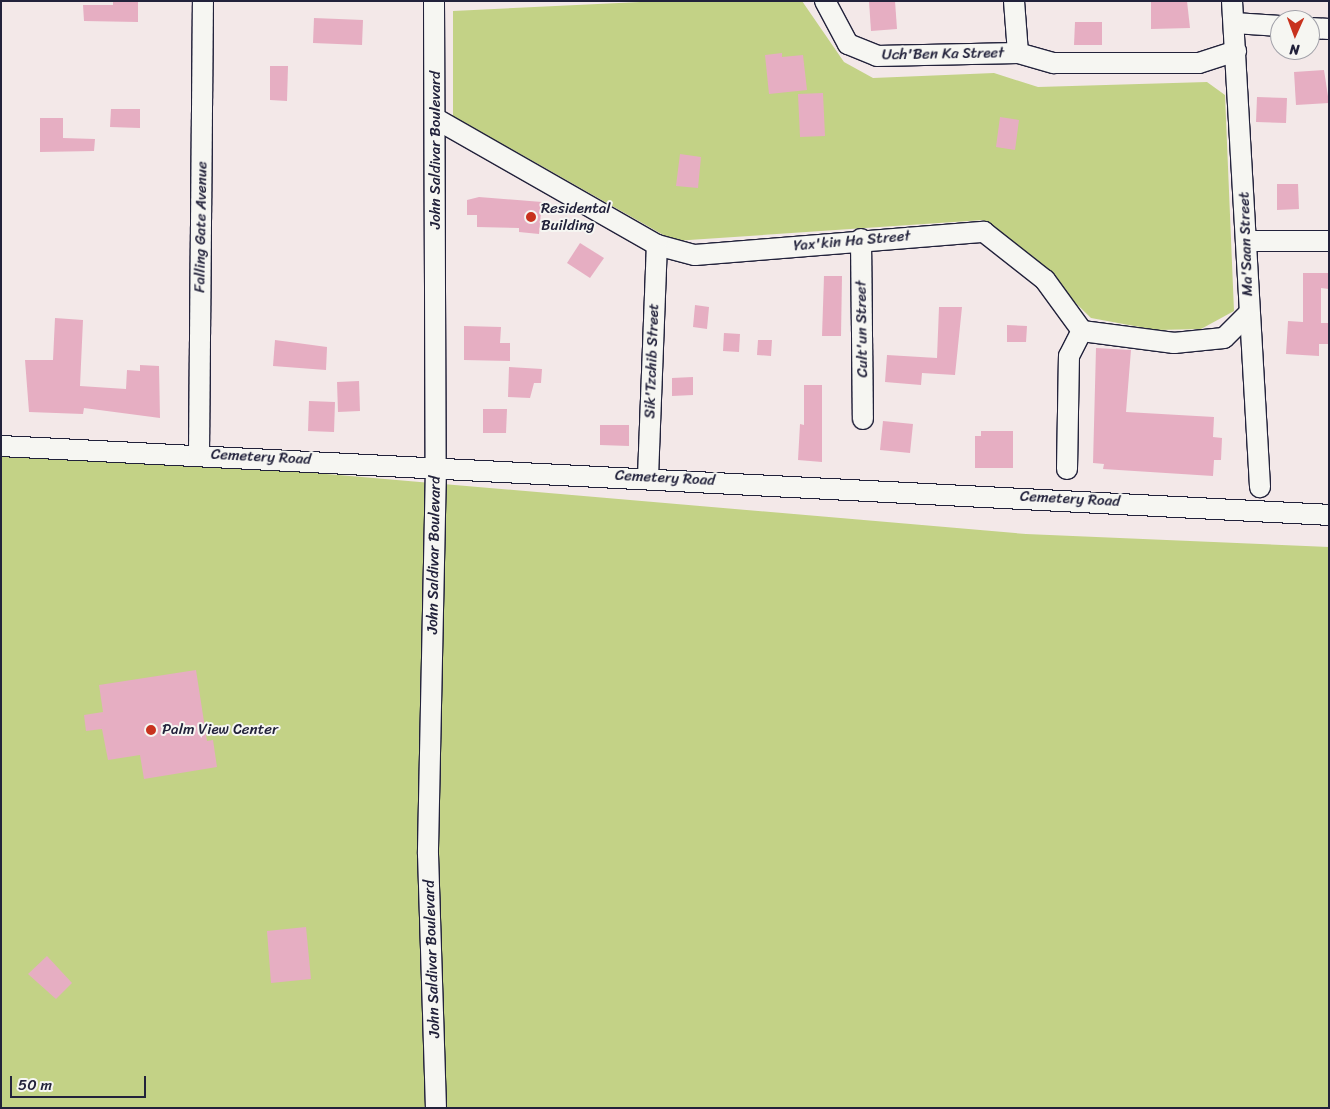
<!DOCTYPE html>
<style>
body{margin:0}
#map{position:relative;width:1330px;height:1109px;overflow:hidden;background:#f3e8e8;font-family:Sriracha,sans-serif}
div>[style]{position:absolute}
.green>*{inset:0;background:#c3d286}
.building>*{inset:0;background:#e6aec2}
.roads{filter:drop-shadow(1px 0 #22223b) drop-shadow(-1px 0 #22223b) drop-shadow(0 1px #22223b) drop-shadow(0 -1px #22223b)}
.minor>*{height:20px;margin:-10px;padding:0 10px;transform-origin:10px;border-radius:10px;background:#f6f6f2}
.dots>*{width:14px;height:14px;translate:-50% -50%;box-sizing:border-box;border:2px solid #f6f6f2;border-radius:50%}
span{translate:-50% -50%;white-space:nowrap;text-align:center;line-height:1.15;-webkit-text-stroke:4px #f6f6f2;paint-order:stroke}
.street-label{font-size:15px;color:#22223b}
.poi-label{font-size:15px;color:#22223b}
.left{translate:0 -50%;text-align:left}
.frame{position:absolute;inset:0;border:2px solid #22223b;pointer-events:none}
.north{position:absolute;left:1270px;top:10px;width:50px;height:50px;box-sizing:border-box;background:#f6f6f2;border:1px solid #a1a1a9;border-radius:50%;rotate:182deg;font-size:14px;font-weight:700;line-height:20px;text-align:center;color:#22223b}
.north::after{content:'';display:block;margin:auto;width:18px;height:22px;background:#c8321e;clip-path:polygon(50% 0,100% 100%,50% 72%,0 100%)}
.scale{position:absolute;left:10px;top:1076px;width:136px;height:22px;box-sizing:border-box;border:2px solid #22223b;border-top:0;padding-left:6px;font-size:15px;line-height:18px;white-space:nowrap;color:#22223b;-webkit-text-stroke:4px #f6f6f2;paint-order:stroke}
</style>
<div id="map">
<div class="green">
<i style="clip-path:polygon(661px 1px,802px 1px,844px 62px,873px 78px,994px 73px,1038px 87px,1207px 82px,1225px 95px,1234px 311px,1201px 329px,1156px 330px,1091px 318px,1009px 238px,983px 220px,674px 241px,453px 116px,453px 11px)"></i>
<i style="clip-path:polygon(1px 446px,1026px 534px,1329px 547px,1329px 1108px,1px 1108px)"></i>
</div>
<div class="building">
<i style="clip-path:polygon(113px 1px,138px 1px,138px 22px,84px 21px,83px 5px,113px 5px)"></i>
<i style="clip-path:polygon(869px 1px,895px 1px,897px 29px,871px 31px)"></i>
<i style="clip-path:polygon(1151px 1px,1187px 1px,1190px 28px,1151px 29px)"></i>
<i style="clip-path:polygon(314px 18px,363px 20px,362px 45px,313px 43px)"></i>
<i style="clip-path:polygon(1075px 22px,1102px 22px,1102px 45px,1074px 45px)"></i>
<i style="clip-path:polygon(782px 53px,782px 57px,803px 55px,807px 90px,769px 94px,765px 55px)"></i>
<i style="clip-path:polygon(270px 66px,288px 66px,287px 101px,270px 100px)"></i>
<i style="clip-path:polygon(1324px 70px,1329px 103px,1296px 105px,1294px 72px)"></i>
<i style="clip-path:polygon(823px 93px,825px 136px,800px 137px,798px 94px)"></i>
<i style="clip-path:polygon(1257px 97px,1287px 98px,1286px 123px,1256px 122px)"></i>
<i style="clip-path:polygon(111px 109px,140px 109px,140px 128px,110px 127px)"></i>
<i style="clip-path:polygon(1000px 117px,1019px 120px,1015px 150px,996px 147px)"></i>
<i style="clip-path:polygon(40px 118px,63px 118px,63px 138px,95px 139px,94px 151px,40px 152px)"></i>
<i style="clip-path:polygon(680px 154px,701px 157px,698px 188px,676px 186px)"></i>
<i style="clip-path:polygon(1277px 184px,1298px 184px,1299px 209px,1277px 210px)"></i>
<i style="clip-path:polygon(479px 197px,542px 202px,539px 234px,519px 232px,519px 228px,477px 227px,477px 215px,467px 215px,467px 200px)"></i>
<i style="clip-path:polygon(580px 243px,604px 258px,590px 278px,567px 263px)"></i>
<i style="clip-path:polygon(1303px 273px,1329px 273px,1329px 289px,1321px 288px,1321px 323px,1329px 323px,1329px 344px,1319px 344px,1319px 356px,1286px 354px,1288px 321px,1303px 322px)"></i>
<i style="clip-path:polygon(824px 276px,842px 276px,841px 336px,822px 336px)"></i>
<i style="clip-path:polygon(695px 305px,709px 307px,707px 329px,693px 327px)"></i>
<i style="clip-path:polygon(939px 307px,962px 307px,955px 375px,922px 373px,921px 385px,885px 382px,887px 355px,937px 358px)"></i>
<i style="clip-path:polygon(55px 318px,83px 320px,80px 386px,126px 389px,127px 370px,140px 371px,140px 365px,159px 366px,160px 418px,84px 408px,83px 414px,29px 412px,25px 360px,53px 360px)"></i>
<i style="clip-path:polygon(1007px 325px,1027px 326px,1026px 342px,1007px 342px)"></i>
<i style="clip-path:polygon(464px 326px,501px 327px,500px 343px,510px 343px,510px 361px,464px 360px)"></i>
<i style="clip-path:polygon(724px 333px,740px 334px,739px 352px,723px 351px)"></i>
<i style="clip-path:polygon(275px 340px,327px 347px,326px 370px,273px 366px)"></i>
<i style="clip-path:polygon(758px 340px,772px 340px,771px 356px,757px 355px)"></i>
<i style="clip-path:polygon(1096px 348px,1131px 350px,1126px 412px,1214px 417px,1213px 437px,1222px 438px,1221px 460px,1214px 460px,1213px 476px,1103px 469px,1104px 464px,1093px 463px)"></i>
<i style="clip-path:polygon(509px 367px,542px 369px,541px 383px,534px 383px,530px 398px,508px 397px)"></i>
<i style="clip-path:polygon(693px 377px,693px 395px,672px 396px,672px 378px)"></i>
<i style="clip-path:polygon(359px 381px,360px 411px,338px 412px,337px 382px)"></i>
<i style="clip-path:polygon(804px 385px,822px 385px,822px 462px,798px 460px,800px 424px,804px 425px)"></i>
<i style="clip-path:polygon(309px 401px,335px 402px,334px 432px,308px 431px)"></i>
<i style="clip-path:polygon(483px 409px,507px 409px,506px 433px,483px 433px)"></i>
<i style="clip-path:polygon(883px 421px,913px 424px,910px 453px,880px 450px)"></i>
<i style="clip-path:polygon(600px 425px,629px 425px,629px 446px,600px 445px)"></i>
<i style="clip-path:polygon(981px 431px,1013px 431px,1013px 468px,975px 468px,975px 436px,981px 436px)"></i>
<i style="clip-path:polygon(196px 670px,207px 741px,213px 740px,217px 767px,144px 779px,140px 755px,108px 760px,102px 729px,86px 731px,84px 715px,103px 712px,99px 685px)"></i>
<i style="clip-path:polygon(306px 927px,311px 979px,271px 983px,267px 931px)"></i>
<i style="clip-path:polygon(47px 956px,72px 983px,56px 999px,28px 974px)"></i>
</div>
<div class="roads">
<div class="minor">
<i style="left:434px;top:1px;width:466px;rotate:89.8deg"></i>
<i style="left:436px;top:467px;width:387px;rotate:91.2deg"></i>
<i style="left:428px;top:854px;width:254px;rotate:88.2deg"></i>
<i style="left:825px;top:1px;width:49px;rotate:61.9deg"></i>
<i style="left:848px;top:44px;width:31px;rotate:22deg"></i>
<i style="left:877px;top:56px;width:141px;rotate:-1.2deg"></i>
<i style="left:1018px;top:53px;width:37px;rotate:16deg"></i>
<i style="left:1054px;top:63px;width:145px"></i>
<i style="left:1199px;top:63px;width:39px;rotate:-18deg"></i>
<i style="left:1014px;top:1px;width:52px;rotate:85.6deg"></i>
<i style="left:1232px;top:1px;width:487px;rotate:86.7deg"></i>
<i style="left:1234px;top:23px;width:46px;rotate:3.7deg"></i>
<i style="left:1310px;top:28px;width:19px;rotate:3deg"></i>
<i style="left:438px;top:120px;width:252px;rotate:29.7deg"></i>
<i style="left:657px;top:245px;width:39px;rotate:15deg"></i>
<i style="left:695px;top:255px;width:290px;rotate:-4.6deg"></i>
<i style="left:984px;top:232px;width:78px;rotate:38.2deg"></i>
<i style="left:1045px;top:280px;width:63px;rotate:54deg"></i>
<i style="left:1082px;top:331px;width:93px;rotate:7.4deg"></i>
<i style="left:1174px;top:343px;width:50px;rotate:-5.7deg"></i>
<i style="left:1224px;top:338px;width:34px;rotate:-45deg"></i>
<i style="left:861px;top:239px;width:180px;rotate:89.4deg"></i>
<i style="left:1247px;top:241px;width:82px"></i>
<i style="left:1px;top:446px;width:1330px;rotate:2.97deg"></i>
<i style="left:199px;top:453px;width:452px;rotate:-89.5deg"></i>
<i style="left:1067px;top:469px;width:113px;rotate:-89deg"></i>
<i style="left:1069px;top:356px;width:28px;rotate:-63deg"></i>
<i style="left:648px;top:477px;width:232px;rotate:-87.8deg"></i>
</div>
</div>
<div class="dots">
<i style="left:531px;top:217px;background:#c8321e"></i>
<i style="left:151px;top:730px;background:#c8321e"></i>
</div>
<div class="street-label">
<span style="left:943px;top:54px;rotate:-1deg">Uch'Ben Ka Street</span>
<span style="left:436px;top:150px;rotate:-90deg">John Saldivar Boulevard</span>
<span style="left:201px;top:227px;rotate:-89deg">Falling Gate Avenue</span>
<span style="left:852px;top:241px;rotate:-5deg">Yax'kin Ha Street</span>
<span style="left:1246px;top:244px;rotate:-92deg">Ma'Saan Street</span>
<span style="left:862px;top:329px;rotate:-91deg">Cult'un Street</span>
<span style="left:652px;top:361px;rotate:-88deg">Sik'Tzchib Street</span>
<span style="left:261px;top:457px;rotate:3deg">Cemetery Road</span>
<span style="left:665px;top:478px;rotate:3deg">Cemetery Road</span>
<span style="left:1070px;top:499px;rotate:3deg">Cemetery Road</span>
<span style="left:434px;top:555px;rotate:-89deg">John Saldivar Boulevard</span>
<span style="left:432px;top:959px;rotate:-92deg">John Saldivar Boulevard</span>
</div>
<div class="poi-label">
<span class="left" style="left:541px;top:217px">Residental<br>Building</span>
<span class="left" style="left:162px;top:730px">Palm View Center</span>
</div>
<div class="frame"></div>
<div class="north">N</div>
<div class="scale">50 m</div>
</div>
